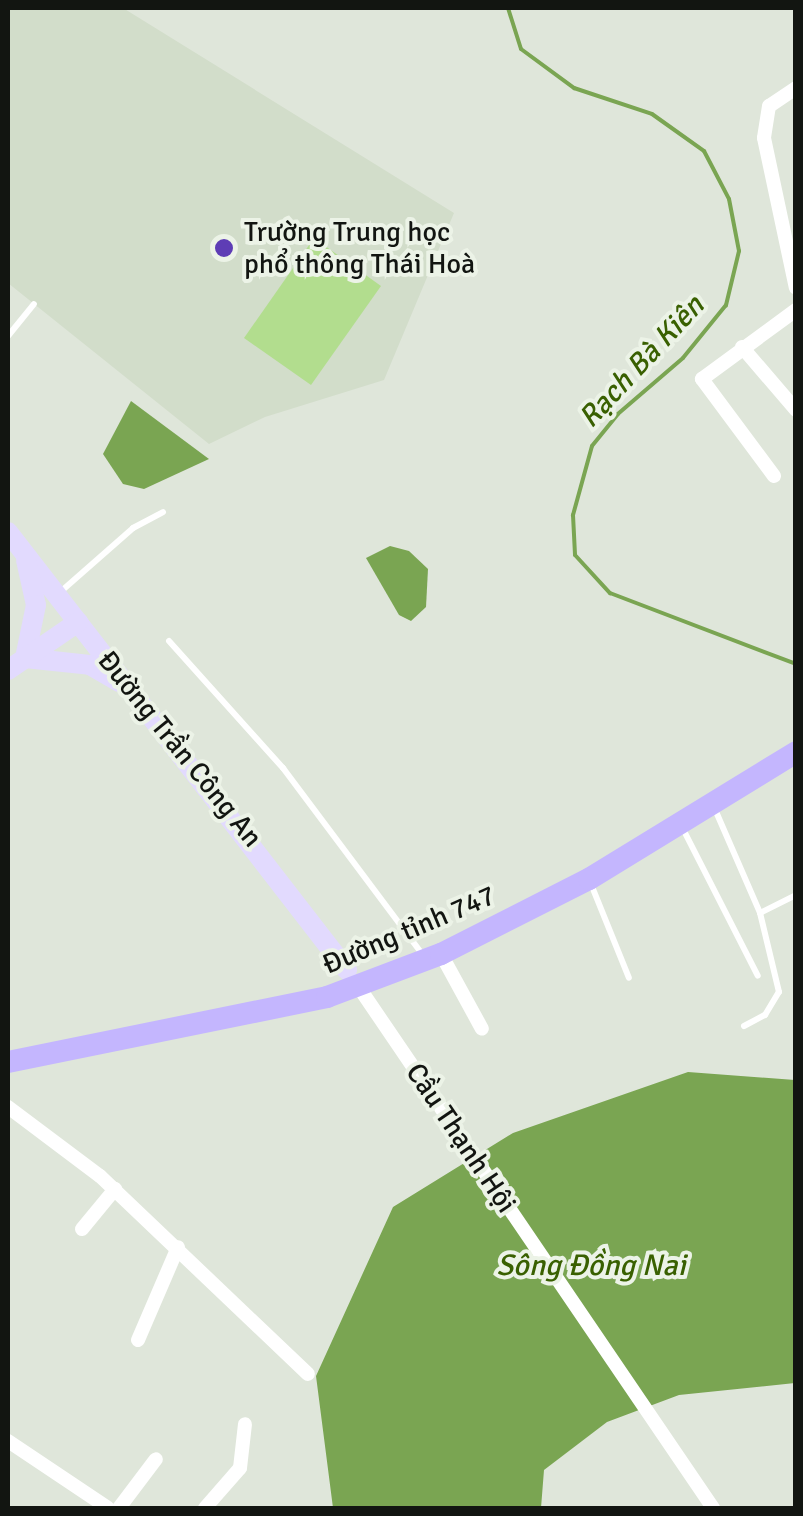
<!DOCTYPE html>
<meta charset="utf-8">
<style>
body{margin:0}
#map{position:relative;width:803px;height:1516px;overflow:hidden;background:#dfe6da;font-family:Signika,sans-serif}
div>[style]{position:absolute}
.built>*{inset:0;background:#d2ddca}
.green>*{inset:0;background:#b2dd8e}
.water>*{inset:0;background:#7aa552}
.stream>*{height:4px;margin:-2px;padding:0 2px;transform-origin:2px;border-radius:2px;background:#7aa552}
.lane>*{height:6px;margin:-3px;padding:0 3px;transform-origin:3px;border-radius:3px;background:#fff}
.street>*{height:14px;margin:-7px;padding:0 7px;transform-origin:7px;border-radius:7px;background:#fff}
.secondary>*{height:20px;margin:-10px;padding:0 10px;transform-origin:10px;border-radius:10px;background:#e2dafe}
.primary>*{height:22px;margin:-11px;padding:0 11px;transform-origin:11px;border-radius:11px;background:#c4b6fe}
.dots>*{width:28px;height:28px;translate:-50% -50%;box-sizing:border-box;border:5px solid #ecf3e7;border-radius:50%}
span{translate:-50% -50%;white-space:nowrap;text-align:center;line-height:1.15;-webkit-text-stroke:8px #ecf3e7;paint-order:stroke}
.poi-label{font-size:28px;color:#121511}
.left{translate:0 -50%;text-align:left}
.street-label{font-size:28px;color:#121511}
.water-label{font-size:30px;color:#396001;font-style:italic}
.frame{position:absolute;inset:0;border:10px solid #121511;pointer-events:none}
</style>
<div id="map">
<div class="built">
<i style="clip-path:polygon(8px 8px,123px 8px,454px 213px,384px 380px,265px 417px,209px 444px,8px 283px)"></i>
</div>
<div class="green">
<i style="clip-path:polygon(314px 238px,381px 286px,311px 385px,244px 338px)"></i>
</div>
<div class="water">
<i style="clip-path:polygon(131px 401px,209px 459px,144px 489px,123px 484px,103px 454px)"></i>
<i style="clip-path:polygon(390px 546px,409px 551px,428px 569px,426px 607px,411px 621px,399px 615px,366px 558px)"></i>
<i style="clip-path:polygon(688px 1072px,795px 1080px,795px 1383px,679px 1395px,607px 1422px,544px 1470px,541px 1508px,333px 1508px,316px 1376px,393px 1207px,513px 1133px)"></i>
</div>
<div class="stream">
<i style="left:508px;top:8px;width:43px;rotate:72.4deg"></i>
<i style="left:521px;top:49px;width:66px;rotate:36.3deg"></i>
<i style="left:574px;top:88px;width:82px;rotate:18.4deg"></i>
<i style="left:652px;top:114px;width:64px;rotate:35.4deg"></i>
<i style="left:704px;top:151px;width:54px;rotate:62.5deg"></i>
<i style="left:729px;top:199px;width:53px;rotate:79.1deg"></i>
<i style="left:739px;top:251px;width:56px;rotate:103.5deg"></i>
<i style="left:726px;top:305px;width:68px;rotate:129.1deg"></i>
<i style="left:683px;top:358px;width:86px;rotate:139.3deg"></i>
<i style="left:618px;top:414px;width:41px;rotate:129.1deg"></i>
<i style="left:592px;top:446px;width:72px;rotate:105.4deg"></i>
<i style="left:573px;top:515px;width:40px;rotate:87.1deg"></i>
<i style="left:575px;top:555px;width:52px;rotate:47.4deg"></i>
<i style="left:610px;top:593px;width:199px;rotate:20.9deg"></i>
</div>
<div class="lane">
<i style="left:8px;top:336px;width:41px;rotate:-50.9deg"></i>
<i style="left:58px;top:594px;width:100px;rotate:-41.3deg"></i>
<i style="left:133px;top:528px;width:34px;rotate:-28deg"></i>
<i style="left:169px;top:641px;width:171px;rotate:48.1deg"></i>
<i style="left:283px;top:768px;width:232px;rotate:53.2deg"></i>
<i style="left:714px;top:807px;width:116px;rotate:66.5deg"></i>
<i style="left:760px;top:913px;width:40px;rotate:-26.6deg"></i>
<i style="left:681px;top:825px;width:169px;rotate:63deg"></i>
<i style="left:591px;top:884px;width:101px;rotate:68deg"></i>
<i style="left:744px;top:1026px;width:24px;rotate:-28deg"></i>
<i style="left:765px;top:1015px;width:27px;rotate:-59deg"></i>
<i style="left:779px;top:992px;width:81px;rotate:-103.5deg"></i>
</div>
<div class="street">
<i style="left:796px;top:88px;width:32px;rotate:146deg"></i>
<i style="left:769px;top:106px;width:32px;rotate:99deg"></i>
<i style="left:764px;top:138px;width:153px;rotate:78deg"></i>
<i style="left:742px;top:347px;width:83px;rotate:49.4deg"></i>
<i style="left:774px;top:476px;width:121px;rotate:-126.6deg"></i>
<i style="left:702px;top:379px;width:117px;rotate:-36.3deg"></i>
<i style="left:441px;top:954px;width:85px;rotate:61.3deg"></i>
<i style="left:356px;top:983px;width:635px;rotate:55.78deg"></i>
<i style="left:8px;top:1107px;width:115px;rotate:36.9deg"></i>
<i style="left:100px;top:1176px;width:287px;rotate:43.6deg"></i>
<i style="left:82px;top:1229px;width:52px;rotate:-50.5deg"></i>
<i style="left:138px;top:1340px;width:101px;rotate:-66.7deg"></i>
<i style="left:8px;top:1441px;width:120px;rotate:33.8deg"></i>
<i style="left:119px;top:1508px;width:61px;rotate:-52.9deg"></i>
<i style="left:205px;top:1508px;width:53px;rotate:-48.8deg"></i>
<i style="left:240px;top:1468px;width:44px;rotate:-83.5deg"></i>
</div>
<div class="secondary">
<i style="left:8px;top:532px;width:554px;rotate:52.26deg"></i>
<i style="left:26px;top:560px;width:46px;rotate:77.5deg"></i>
<i style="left:36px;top:605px;width:54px;rotate:101.7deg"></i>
<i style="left:25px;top:658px;width:65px;rotate:6.1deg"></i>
<i style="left:90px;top:665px;width:34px;rotate:30deg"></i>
<i style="left:8px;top:670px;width:85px;rotate:-34.4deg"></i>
</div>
<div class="primary">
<i style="left:8px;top:1062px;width:326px;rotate:-11.5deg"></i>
<i style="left:327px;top:997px;width:122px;rotate:-20.7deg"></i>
<i style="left:441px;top:954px;width:166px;rotate:-26.9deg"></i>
<i style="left:589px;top:879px;width:243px;rotate:-31.5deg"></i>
</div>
<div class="dots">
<i style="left:224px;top:248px;background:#5e3db5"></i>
</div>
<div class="poi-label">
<span class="left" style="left:244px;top:248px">Trường Trung học<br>phổ thông Thái Hoà</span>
</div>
<div class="street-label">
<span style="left:180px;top:749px;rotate:51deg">Đường Trần Công An</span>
<span style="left:409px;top:930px;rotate:-23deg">Đường tỉnh 747</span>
<span style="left:461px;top:1138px;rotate:56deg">Cầu Thạnh Hội</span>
</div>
<div class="water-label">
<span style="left:642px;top:362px;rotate:-47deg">Rạch Bà Kiên</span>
<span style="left:591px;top:1266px">Sông Đồng Nai</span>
</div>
<div class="frame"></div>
</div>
